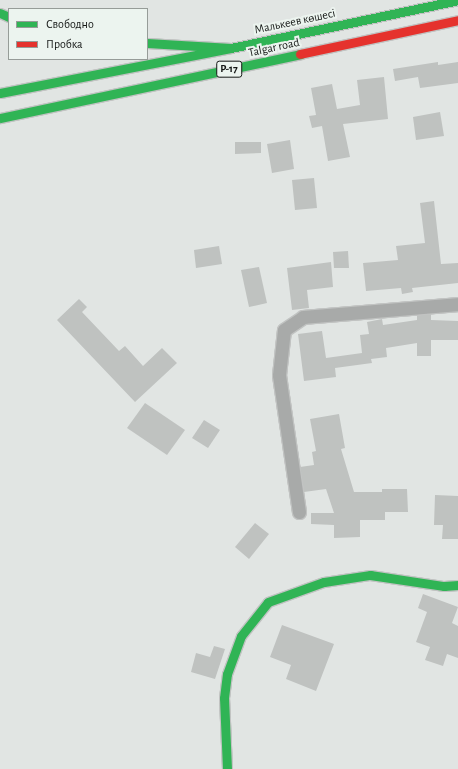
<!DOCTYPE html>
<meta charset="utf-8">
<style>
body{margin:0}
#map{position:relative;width:458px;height:769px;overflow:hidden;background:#e1e5e3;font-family:"Alegreya Sans",sans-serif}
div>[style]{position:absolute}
.building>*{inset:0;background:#bfc2c0}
.roads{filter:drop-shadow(1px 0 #c1c3c2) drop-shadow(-1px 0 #c1c3c2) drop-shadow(0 1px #c1c3c2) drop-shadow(0 -1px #c1c3c2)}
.street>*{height:13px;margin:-6.5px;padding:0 6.5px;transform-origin:6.5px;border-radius:6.5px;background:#a8aaa9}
.fast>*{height:9px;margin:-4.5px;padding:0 4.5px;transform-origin:4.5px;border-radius:4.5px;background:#30b455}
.jam>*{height:9px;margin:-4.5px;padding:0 4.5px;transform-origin:4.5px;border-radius:4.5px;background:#e5322d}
span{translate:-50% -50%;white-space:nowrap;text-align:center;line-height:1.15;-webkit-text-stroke:4px #ecf4ef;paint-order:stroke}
.shield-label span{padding:1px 3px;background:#ecf4ef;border:1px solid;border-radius:3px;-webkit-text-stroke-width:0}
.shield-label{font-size:11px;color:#141715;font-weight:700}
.street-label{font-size:12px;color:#141715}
.legend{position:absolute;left:8px;top:8px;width:140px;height:52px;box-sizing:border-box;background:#ecf4ef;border:1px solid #969c98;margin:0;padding:5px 7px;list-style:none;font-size:12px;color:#141715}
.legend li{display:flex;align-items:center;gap:8px;height:20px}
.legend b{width:20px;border:1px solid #969c98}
</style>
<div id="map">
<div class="building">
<i style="clip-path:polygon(438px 62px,438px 65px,458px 62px,458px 83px,420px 88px,418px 77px,395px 81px,393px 69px)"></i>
<i style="clip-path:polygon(384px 77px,388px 119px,343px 124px,350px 157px,328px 161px,322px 126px,312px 128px,309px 116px,316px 115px,311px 88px,332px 84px,337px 109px,360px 105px,357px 80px)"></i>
<i style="clip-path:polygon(440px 112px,444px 136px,416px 140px,413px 117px)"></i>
<i style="clip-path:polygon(290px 140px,294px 169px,272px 173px,267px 144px)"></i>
<i style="clip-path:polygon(235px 142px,261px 142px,261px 153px,235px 154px)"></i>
<i style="clip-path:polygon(314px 178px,317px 208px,295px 210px,292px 180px)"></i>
<i style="clip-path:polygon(434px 201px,441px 264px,458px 263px,458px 283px,412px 288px,413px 292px,402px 294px,401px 288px,366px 291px,363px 263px,398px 260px,396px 246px,425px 243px,420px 203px)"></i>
<i style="clip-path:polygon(219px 246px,222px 264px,196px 268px,194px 250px)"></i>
<i style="clip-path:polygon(348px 251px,349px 268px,334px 268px,333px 252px)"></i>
<i style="clip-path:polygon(331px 262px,333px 287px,307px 290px,309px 308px,292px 310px,287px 268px)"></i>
<i style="clip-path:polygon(259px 267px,267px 303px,249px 307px,241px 270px)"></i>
<i style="clip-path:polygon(79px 299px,87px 307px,82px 312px,119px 351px,125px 346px,143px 366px,162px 348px,177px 363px,135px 402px,57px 320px)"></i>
<i style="clip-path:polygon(431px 314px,431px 320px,458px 321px,458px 340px,431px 340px,431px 356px,417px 356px,417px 343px,386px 348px,387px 357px,371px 359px,372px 363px,335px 368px,336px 377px,304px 381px,298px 334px,322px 331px,326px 358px,362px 353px,360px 335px,369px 334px,367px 322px,382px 319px,383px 325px,417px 320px,417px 315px)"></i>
<i style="clip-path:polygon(145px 403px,185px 430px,167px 455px,127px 428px)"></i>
<i style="clip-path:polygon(339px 414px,345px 448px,341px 449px,354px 492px,382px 492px,382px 489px,407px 489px,408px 512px,385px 512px,385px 520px,360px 520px,360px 537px,334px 538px,334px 525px,311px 524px,311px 513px,334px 513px,326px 489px,304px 492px,300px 467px,314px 465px,312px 452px,316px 451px,310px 419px)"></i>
<i style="clip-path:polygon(204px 420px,220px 430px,208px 448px,192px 438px)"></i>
<i style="clip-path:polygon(435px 495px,458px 496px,458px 539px,442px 539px,443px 525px,434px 525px)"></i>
<i style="clip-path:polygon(255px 523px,269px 534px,249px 559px,235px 547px)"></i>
<i style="clip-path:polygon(423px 594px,458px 607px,452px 623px,458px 626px,458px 658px,447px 654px,443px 666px,425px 660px,430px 647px,416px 642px,427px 612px,418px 608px)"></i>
<i style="clip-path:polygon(282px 625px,334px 644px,316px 691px,286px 679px,291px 665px,270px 657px)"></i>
<i style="clip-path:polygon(214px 646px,225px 649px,215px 679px,191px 672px,196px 653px,210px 657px)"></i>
</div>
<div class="roads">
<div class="street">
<i style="left:299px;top:512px;width:138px;rotate:-98.3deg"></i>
<i style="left:279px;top:375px;width:45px;rotate:-83.7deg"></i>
<i style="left:284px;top:330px;width:23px;rotate:-34deg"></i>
<i style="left:303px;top:317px;width:156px;rotate:-4.8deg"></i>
</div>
<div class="fast">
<i style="left:0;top:13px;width:10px;rotate:24deg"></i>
<i style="left:147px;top:43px;width:84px;rotate:3.4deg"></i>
<i style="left:0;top:93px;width:235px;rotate:-11deg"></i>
<i style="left:231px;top:48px;width:232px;rotate:-11.9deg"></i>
<i style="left:0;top:118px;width:307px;rotate:-12deg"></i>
<i style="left:227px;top:769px;width:71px;rotate:-92.4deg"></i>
<i style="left:224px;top:698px;width:24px;rotate:-83deg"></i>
<i style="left:227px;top:674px;width:40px;rotate:-69.8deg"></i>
<i style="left:241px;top:636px;width:43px;rotate:-51.5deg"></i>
<i style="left:268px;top:602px;width:59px;rotate:-19.7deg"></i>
<i style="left:324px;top:582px;width:47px;rotate:-8.7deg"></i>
<i style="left:370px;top:575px;width:75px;rotate:8.5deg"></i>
<i style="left:444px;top:586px;width:14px;rotate:-4deg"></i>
</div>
<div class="jam">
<i style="left:300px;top:54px;width:162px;rotate:-12.1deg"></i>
</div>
</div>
<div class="shield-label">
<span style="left:229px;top:69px">P-17</span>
</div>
<div class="street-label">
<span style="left:295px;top:22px;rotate:-12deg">Малькеев көшесі</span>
<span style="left:274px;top:48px;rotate:-12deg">Talgar road</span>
</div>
<ul class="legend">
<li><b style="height:5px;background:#30b455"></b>Свободно</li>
<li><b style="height:5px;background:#e5322d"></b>Пробка</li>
</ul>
</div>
